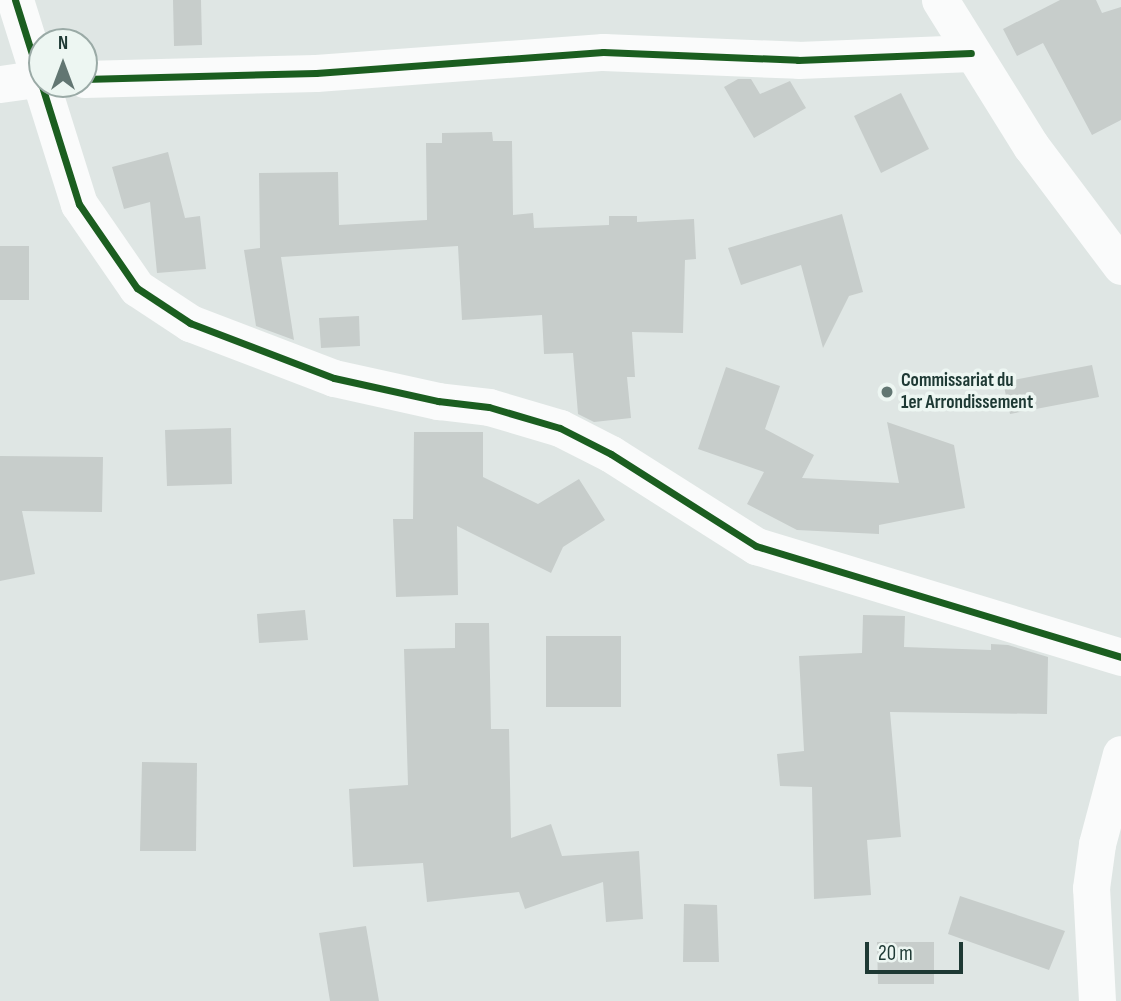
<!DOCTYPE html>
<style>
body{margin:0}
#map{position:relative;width:1121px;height:1001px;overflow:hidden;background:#dfe6e4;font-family:"Sofia Sans Condensed",sans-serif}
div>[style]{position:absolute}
.building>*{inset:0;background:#c7cdcb}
.street>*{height:37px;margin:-18.5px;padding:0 18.5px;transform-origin:18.5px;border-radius:18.5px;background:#fafbfb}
.cycleway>*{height:7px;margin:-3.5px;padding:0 3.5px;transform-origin:3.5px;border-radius:3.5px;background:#1b5e20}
.dots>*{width:19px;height:19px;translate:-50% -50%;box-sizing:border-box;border:4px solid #edf6f2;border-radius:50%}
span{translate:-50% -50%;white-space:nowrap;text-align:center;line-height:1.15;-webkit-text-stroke:7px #edf6f2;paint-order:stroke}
.poi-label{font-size:19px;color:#1e3934;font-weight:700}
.left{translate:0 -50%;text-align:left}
.north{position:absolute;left:28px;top:28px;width:70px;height:70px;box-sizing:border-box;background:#edf6f2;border:2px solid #9aaaa6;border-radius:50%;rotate:0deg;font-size:19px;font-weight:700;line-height:28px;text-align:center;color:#1e3934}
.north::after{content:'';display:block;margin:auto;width:24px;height:32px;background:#627672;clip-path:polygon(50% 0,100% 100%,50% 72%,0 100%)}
.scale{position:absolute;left:865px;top:942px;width:98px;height:32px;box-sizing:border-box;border:4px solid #1e3934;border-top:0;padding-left:9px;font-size:21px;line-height:24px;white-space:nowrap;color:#1e3934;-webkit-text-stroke:5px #edf6f2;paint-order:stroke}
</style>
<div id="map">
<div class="building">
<i style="clip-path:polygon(173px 0,201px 0,202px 45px,174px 46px)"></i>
<i style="clip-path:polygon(1060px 0,1096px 0,1102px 13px,1121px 7px,1121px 120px,1092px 135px,1043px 43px,1017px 56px,1003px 29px)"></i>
<i style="clip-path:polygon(738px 79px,751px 79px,760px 94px,790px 81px,806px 108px,754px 138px,724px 87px)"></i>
<i style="clip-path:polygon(901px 93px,929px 149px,881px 173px,854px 116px)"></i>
<i style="clip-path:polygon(492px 132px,493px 141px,512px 141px,513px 215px,533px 213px,534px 228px,609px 225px,609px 216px,637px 216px,637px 222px,694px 219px,696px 259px,685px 260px,683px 333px,632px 332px,635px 377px,627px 377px,631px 418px,594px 422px,578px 414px,573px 353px,544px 354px,542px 315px,462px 320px,458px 246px,281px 257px,294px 340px,256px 326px,244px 250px,260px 248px,259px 173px,338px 172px,339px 225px,427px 220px,426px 143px,442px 143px,442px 133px)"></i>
<i style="clip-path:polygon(168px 152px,185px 218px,200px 216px,206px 269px,157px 273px,150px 202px,124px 209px,112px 167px)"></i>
<i style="clip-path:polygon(842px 214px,863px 292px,849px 296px,823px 348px,801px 265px,741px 285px,728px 248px)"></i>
<i style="clip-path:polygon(0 246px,29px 246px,29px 300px,0 300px)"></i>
<i style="clip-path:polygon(359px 316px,360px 346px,321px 348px,319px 318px)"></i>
<i style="clip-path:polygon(1092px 365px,1099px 397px,1010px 414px,1003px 382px)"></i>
<i style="clip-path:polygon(726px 367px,780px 386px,765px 429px,814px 455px,802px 478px,899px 483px,887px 422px,954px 445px,965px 508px,879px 525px,879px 534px,797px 530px,747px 504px,764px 472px,698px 449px)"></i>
<i style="clip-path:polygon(231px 428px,232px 484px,167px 486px,165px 430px)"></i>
<i style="clip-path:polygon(414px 432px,483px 432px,483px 477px,538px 504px,579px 479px,605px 520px,563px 547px,551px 573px,457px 526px,458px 595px,396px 597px,393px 519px,413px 519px)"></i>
<i style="clip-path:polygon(0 456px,103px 457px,102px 512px,22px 511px,35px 574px,0 581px)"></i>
<i style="clip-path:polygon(305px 610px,308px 640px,259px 643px,257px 614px)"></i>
<i style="clip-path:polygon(863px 615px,905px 616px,904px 647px,991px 650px,991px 644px,1008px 645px,1048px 657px,1047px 714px,890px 712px,901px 837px,867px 840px,871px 895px,814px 899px,812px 787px,780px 786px,777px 754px,804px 751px,799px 656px,862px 653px)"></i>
<i style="clip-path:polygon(455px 623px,489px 623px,491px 729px,509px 729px,511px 838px,551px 824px,562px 856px,639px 851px,643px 919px,606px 922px,603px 882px,525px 909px,519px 892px,427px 902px,423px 863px,353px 867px,349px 789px,408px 785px,404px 649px,455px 648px)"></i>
<i style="clip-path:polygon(546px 636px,621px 636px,621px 707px,546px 707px)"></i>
<i style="clip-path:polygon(142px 762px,197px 763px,196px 851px,140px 851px)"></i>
<i style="clip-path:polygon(960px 896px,1065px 931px,1049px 970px,948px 934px)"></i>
<i style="clip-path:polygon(684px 904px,717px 905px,719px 962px,683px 962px)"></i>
<i style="clip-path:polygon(366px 926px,379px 1001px,330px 1001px,319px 933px)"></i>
<i style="clip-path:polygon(877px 942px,934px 942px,934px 984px,878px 984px)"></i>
</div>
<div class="street">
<i style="left:15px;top:0;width:214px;rotate:72.6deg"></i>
<i style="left:79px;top:204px;width:102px;rotate:55.4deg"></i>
<i style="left:137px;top:288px;width:64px;rotate:33.4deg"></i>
<i style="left:190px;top:323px;width:154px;rotate:20.9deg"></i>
<i style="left:334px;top:378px;width:107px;rotate:12.5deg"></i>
<i style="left:438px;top:401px;width:51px;rotate:6.7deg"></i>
<i style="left:489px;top:407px;width:74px;rotate:16.5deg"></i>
<i style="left:560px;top:428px;width:57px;rotate:27deg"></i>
<i style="left:611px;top:454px;width:172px;rotate:32.4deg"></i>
<i style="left:756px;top:546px;width:382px;rotate:16.9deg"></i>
<i style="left:940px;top:0;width:172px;rotate:58.1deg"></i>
<i style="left:1031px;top:146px;width:150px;rotate:53.1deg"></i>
<i style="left:84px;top:79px;width:232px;rotate:-1.5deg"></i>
<i style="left:316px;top:73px;width:288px;rotate:-4.2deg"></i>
<i style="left:603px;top:52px;width:195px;rotate:2.3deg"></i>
<i style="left:798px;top:60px;width:173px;rotate:-2.3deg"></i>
<i style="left:0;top:84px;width:42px;rotate:-8.1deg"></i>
<i style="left:1097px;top:1001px;width:113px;rotate:-93deg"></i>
<i style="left:1091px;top:888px;width:44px;rotate:-82.2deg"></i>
<i style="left:1097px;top:844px;width:93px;rotate:-75.1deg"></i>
</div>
<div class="cycleway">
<i style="left:15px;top:0;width:214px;rotate:72.6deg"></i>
<i style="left:79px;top:204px;width:102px;rotate:55.4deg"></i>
<i style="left:137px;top:288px;width:64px;rotate:33.4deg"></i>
<i style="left:190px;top:323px;width:154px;rotate:20.9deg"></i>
<i style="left:334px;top:378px;width:107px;rotate:12.5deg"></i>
<i style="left:438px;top:401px;width:51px;rotate:6.7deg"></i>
<i style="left:489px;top:407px;width:74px;rotate:16.5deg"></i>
<i style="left:560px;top:428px;width:57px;rotate:27deg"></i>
<i style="left:611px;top:454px;width:172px;rotate:32.4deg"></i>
<i style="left:756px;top:546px;width:382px;rotate:16.9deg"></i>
<i style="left:84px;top:79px;width:232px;rotate:-1.5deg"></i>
<i style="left:316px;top:73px;width:288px;rotate:-4.2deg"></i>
<i style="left:603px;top:52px;width:195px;rotate:2.3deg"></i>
<i style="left:798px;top:60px;width:173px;rotate:-2.3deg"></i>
</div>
<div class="dots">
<i style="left:887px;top:392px;background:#627672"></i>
</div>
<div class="poi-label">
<span class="left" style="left:901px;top:392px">Commissariat du<br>1er Arrondissement</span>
</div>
<div class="north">N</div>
<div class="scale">20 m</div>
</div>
